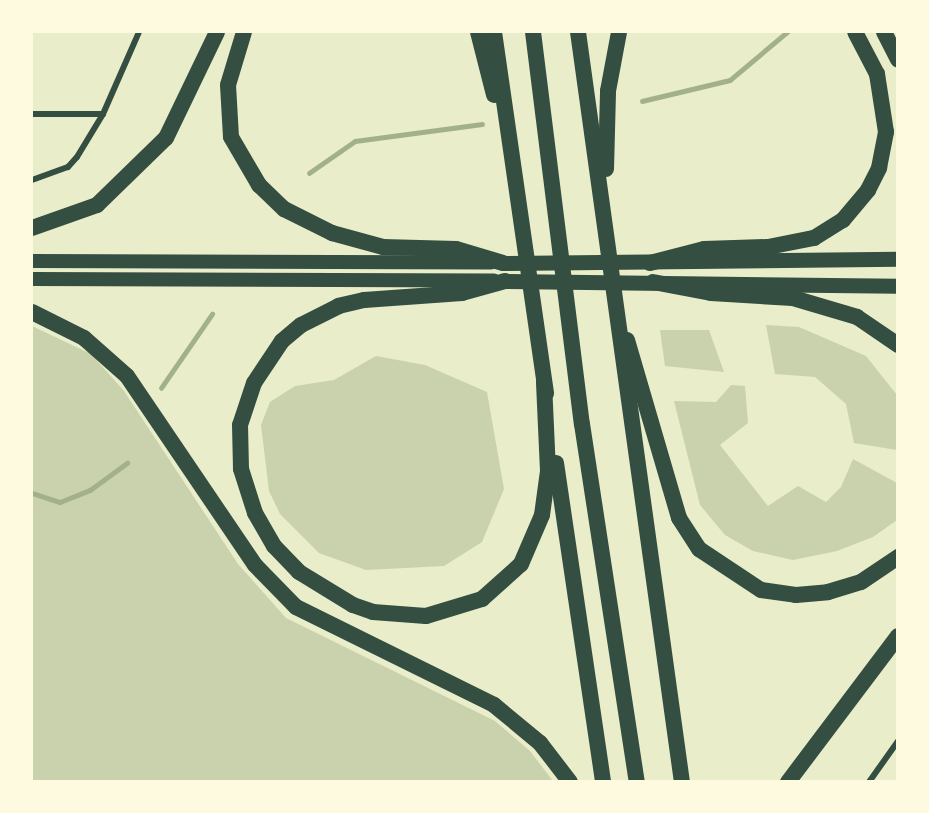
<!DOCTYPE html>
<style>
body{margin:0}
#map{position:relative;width:929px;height:813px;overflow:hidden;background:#e9edc9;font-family:Commissioner,sans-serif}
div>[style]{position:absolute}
.green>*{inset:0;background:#cad2ad}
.stream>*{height:4.5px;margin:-2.25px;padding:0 2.25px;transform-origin:2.25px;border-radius:2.25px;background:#a3b18a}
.minor>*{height:6px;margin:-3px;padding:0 3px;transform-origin:3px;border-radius:3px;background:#344e41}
.primary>*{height:14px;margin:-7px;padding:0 7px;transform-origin:7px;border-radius:7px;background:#344e41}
.trunk>*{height:15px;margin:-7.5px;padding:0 7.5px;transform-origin:7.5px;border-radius:7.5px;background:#344e41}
.motorway>*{height:16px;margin:-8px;padding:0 8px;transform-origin:8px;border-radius:8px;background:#344e41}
span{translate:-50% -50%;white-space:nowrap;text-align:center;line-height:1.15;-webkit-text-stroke:4.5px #fefae0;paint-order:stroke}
.frame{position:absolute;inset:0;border:33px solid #fefae0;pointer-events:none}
</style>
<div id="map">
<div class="green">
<i style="clip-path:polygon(766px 325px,799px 327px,866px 356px,897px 395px,897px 450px,854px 443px,846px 404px,815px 377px,775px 374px)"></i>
<i style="clip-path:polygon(32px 326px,91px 354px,124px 391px,238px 564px,286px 618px,495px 721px,530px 751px,553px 781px,32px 781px)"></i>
<i style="clip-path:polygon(660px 330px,709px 330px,724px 372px,665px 366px)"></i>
<i style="clip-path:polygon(376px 356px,425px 365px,487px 392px,504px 489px,482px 542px,444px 566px,366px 570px,319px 553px,280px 514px,269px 491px,261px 425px,270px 402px,295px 386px,334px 380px)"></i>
<i style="clip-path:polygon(731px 385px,745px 386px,748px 423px,720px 445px,768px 506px,798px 486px,826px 502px,841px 487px,853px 459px,897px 483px,897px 520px,873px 537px,837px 551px,793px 560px,753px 551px,725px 535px,700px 505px,674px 401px,716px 402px)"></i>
</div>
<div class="stream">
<i style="left:642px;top:101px;width:90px;rotate:-13.4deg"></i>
<i style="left:730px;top:80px;width:75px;rotate:-40.1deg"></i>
<i style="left:309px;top:173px;width:56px;rotate:-34.8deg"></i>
<i style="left:355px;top:141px;width:128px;rotate:-7.6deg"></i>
<i style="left:161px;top:388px;width:90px;rotate:-55.4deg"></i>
<i style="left:32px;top:493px;width:29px;rotate:18deg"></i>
<i style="left:60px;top:502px;width:32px;rotate:-22deg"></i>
<i style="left:90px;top:490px;width:46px;rotate:-36.1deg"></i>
</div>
<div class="minor">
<i style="left:32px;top:114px;width:71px"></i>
<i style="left:32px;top:180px;width:38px;rotate:-20deg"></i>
<i style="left:68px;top:167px;width:13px;rotate:-48deg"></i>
<i style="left:77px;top:157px;width:50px;rotate:-58.8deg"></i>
<i style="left:103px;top:114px;width:90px;rotate:-66.3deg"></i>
<i style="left:869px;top:782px;width:50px;rotate:-54.7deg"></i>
</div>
<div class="primary">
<i style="left:32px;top:261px;width:459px;rotate:0.2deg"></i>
<i style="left:32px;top:279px;width:462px;rotate:0.2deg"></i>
</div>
<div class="trunk">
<i style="left:503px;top:263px;width:395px;rotate:-0.6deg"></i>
<i style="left:505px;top:281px;width:393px;rotate:0.7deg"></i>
</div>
<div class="motorway">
<i style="left:244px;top:32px;width:55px;rotate:106.8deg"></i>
<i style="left:228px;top:85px;width:52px;rotate:86.7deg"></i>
<i style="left:231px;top:137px;width:56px;rotate:59.7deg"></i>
<i style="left:259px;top:185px;width:35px;rotate:44deg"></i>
<i style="left:284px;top:209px;width:54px;rotate:26.6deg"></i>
<i style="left:332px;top:233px;width:53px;rotate:15.4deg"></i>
<i style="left:383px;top:247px;width:73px;rotate:1.6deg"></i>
<i style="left:456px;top:249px;width:49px;rotate:16.6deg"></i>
<i style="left:478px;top:32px;width:65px;rotate:75.7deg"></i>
<i style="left:494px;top:32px;width:365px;rotate:81.8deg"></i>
<i style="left:533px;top:32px;width:395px;rotate:82.9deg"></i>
<i style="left:582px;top:424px;width:362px;rotate:81.3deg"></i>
<i style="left:578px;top:32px;width:757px;rotate:82.11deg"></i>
<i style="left:884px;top:32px;width:31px;rotate:63deg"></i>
<i style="left:606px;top:169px;width:78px;rotate:-88.5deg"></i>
<i style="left:608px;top:91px;width:60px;rotate:-79.4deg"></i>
<i style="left:32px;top:228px;width:69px;rotate:-19.5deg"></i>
<i style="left:97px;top:205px;width:96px;rotate:-44.2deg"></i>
<i style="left:166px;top:138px;width:118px;rotate:-64.3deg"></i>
<i style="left:650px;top:263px;width:56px;rotate:-14.5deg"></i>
<i style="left:704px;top:249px;width:64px;rotate:-1.8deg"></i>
<i style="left:768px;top:247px;width:47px;rotate:-11.1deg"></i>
<i style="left:814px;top:238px;width:34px;rotate:-32deg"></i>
<i style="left:843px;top:220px;width:39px;rotate:-50deg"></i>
<i style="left:868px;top:190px;width:25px;rotate:-63deg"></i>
<i style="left:879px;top:168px;width:37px;rotate:-79deg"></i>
<i style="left:886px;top:132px;width:59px;rotate:-98.8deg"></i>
<i style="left:877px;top:74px;width:47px;rotate:-117.6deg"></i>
<i style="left:505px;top:281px;width:45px;rotate:164.4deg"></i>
<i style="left:462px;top:293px;width:98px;rotate:175.9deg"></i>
<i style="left:364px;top:300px;width:26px;rotate:167deg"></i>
<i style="left:339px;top:306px;width:42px;rotate:153.4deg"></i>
<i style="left:301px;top:325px;width:25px;rotate:140deg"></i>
<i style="left:282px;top:341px;width:50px;rotate:123.7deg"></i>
<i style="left:254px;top:383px;width:44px;rotate:108.4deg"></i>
<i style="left:240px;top:425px;width:44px;rotate:88.7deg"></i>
<i style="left:241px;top:469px;width:46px;rotate:72.3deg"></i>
<i style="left:255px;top:513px;width:38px;rotate:60deg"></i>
<i style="left:274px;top:546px;width:36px;rotate:46deg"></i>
<i style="left:299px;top:572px;width:63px;rotate:31.4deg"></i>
<i style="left:353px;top:605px;width:21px;rotate:19deg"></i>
<i style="left:373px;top:612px;width:53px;rotate:4.3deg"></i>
<i style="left:426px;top:616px;width:59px;rotate:-16.9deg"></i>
<i style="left:482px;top:599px;width:52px;rotate:-41.9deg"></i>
<i style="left:521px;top:564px;width:53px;rotate:-66.8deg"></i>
<i style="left:542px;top:515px;width:44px;rotate:-82.2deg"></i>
<i style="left:548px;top:471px;width:89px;rotate:-92.6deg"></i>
<i style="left:653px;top:282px;width:59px;rotate:10.7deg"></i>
<i style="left:711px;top:293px;width:82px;rotate:3.5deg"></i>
<i style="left:793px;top:298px;width:67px;rotate:16.5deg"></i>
<i style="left:857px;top:317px;width:50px;rotate:34.3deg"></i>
<i style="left:32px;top:312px;width:58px;rotate:26.6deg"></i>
<i style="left:84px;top:338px;width:57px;rotate:41.5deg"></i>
<i style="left:127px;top:376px;width:228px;rotate:55.9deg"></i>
<i style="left:255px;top:565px;width:59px;rotate:45.7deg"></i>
<i style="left:296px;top:607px;width:221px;rotate:26.3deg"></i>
<i style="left:494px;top:705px;width:60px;rotate:39.6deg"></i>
<i style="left:540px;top:743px;width:49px;rotate:52.4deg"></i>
<i style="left:627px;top:340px;width:185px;rotate:73.7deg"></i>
<i style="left:679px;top:518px;width:37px;rotate:57deg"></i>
<i style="left:699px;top:549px;width:74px;rotate:33.5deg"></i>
<i style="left:761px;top:590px;width:35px;rotate:8deg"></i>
<i style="left:796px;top:595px;width:32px;rotate:-5deg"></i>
<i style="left:828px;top:592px;width:34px;rotate:-17deg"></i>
<i style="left:861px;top:582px;width:45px;rotate:-34deg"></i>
<i style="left:556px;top:463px;width:322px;rotate:81.6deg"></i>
<i style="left:788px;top:782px;width:183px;rotate:-53deg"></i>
</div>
<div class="frame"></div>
</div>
